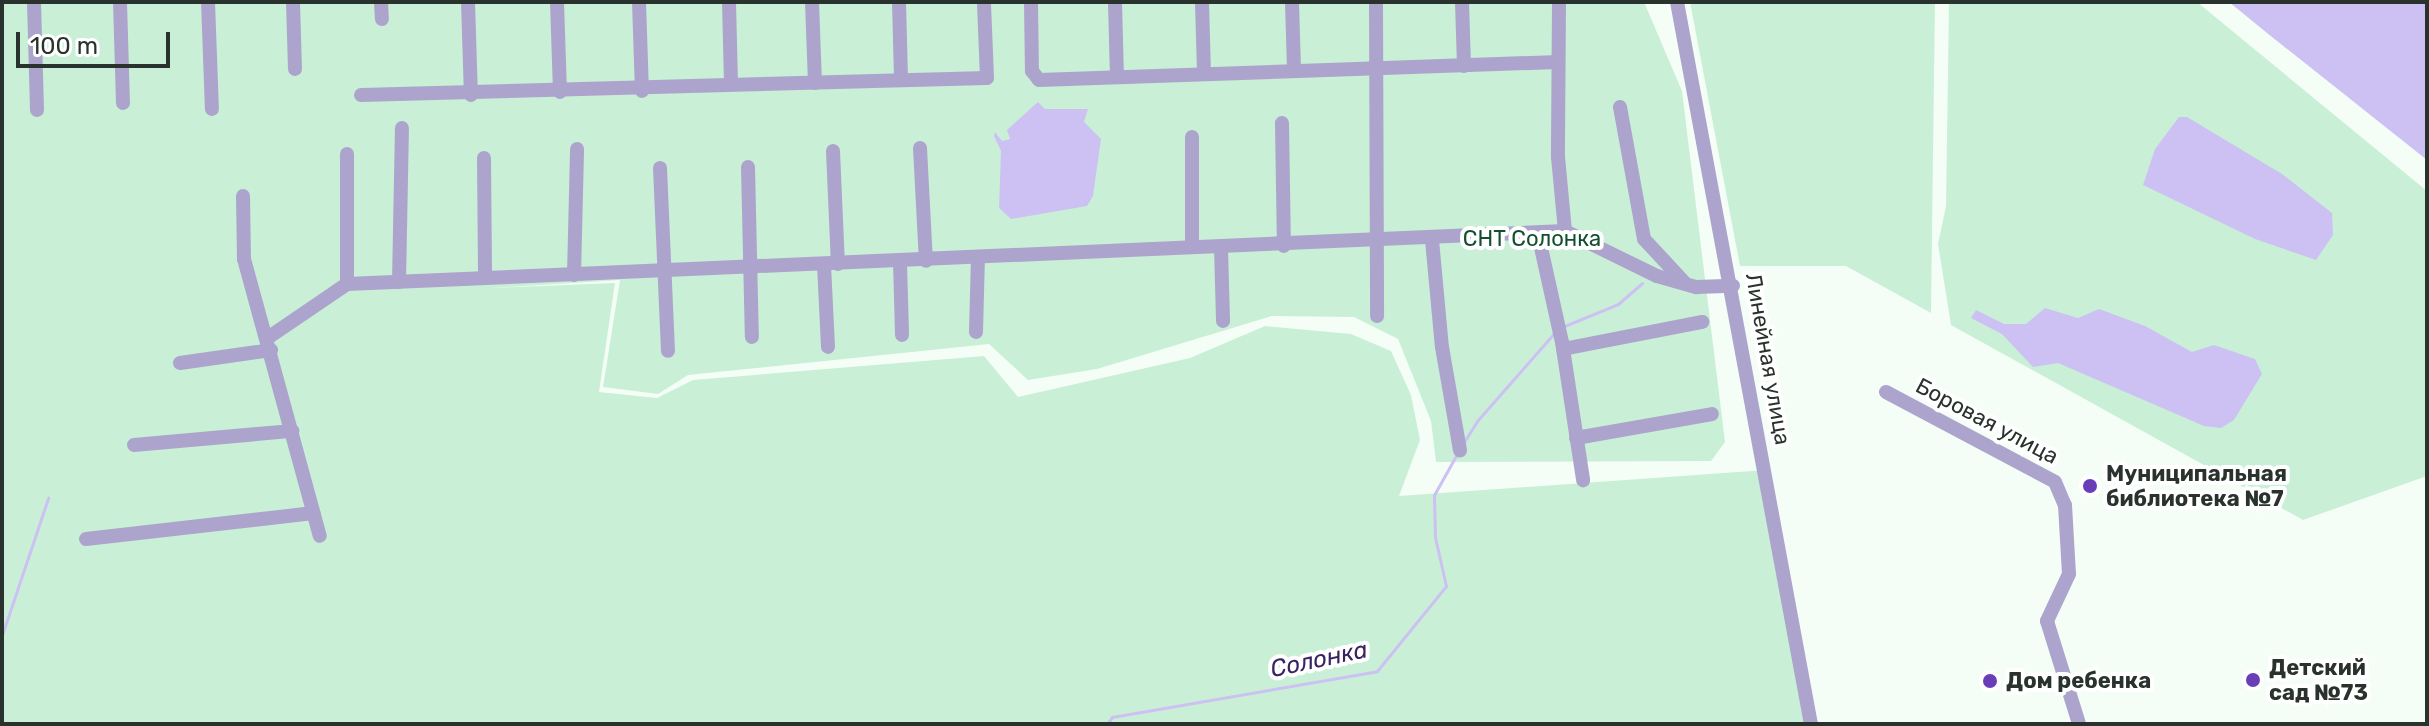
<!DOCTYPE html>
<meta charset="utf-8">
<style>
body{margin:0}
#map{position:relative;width:2429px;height:726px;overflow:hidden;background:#f4fef7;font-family:Rubik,sans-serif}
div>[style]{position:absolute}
.green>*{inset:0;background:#c9f0d6}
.water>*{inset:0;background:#cdc1f4}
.stream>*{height:3px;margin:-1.5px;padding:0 1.5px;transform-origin:1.5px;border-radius:1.5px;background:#cdc1f4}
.minor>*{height:14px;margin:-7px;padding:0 7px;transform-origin:7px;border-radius:7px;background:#ada4cd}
.dots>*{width:22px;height:22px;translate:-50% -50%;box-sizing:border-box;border:4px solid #fff;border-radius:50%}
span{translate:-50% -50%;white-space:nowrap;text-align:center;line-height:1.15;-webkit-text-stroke:8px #fff;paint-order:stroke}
.park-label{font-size:22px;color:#124f30}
.street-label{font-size:22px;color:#29322c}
.poi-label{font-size:22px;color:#29322c;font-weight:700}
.left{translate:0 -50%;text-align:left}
.water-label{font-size:24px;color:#382460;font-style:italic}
.frame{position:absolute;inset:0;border:4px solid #29322c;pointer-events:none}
.scale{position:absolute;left:16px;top:32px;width:154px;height:36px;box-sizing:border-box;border:4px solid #29322c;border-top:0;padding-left:10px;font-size:24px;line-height:28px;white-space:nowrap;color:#29322c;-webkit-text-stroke:6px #fff;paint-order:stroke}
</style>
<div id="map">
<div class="green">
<i style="clip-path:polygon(2px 2px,1644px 2px,1682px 91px,1725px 442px,1711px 461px,1436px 462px,1431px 421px,1398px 339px,1354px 317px,1272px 316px,1097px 369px,1028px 380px,989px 344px,688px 375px,658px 394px,603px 387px,620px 280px,490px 288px,615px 283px,599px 392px,657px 398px,693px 380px,984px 356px,1018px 397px,1190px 358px,1265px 326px,1351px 334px,1391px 351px,1411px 395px,1420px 440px,1399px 496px,1766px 470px,1811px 724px,2px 724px)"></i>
<i style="clip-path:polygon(1690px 2px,1935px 2px,1931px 313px,1846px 266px,1740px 266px)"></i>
<i style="clip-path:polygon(1949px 2px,2197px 2px,2427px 191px,2427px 476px,2303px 520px,1951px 325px,1938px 244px,1946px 206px)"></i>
</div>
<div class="water">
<i style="clip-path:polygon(2229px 2px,2427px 2px,2427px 160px,2267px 33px)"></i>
<i style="clip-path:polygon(1038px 102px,1045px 109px,1088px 109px,1084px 122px,1101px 139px,1093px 196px,1087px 206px,1011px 219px,999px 208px,1001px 151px,994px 136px,995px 132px,1002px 141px,1010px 139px,1007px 130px)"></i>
<i style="clip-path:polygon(2179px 117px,2187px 117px,2282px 174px,2332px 213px,2333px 235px,2316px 260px,2255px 239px,2143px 185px,2155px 149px)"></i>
<i style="clip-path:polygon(2045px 308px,2078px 318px,2099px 309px,2145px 326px,2192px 352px,2214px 345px,2255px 359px,2262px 374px,2234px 420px,2221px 428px,2204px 426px,2058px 363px,2033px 367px,2002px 334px,1971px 318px,1976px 310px,2004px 324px,2026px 324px)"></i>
</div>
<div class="stream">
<i style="left:1562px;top:327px;width:61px;rotate:-22.3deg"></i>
<i style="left:1618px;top:304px;width:32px;rotate:-41deg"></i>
<i style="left:1464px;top:442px;width:25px;rotate:-58deg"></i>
<i style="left:1477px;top:421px;width:120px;rotate:-48.7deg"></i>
<i style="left:2px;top:635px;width:145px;rotate:-71.4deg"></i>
<i style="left:1107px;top:724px;width:9px;rotate:-54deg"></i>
<i style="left:1112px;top:717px;width:269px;rotate:-9.8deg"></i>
<i style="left:1377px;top:671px;width:109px;rotate:-50.9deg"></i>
<i style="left:1446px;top:586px;width:50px;rotate:-102.7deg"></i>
<i style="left:1435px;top:537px;width:42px;rotate:-91.4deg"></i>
<i style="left:1434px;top:495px;width:49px;rotate:-60.8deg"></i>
</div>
<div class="minor">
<i style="left:34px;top:2px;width:108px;rotate:88.4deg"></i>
<i style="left:120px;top:2px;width:101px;rotate:88.3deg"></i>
<i style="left:208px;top:2px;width:107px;rotate:87.9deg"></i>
<i style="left:293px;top:2px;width:67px;rotate:88.3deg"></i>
<i style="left:381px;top:2px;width:17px;rotate:87deg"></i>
<i style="left:468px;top:2px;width:93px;rotate:88.2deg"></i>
<i style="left:557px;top:2px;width:90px;rotate:88.1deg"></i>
<i style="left:639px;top:2px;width:89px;rotate:88.1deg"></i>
<i style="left:729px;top:2px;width:82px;rotate:88.6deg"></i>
<i style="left:812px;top:2px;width:81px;rotate:87.9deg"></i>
<i style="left:899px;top:2px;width:77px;rotate:88.5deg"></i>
<i style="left:1031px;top:2px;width:69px;rotate:89.2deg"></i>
<i style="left:1032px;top:71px;width:11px;rotate:52deg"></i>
<i style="left:1039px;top:80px;width:519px;rotate:-1.99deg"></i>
<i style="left:1115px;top:2px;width:74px;rotate:88.5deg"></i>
<i style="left:1202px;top:2px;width:71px;rotate:88.4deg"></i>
<i style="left:1292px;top:2px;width:68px;rotate:88.3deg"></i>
<i style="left:1376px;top:2px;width:314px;rotate:89.8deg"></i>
<i style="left:1462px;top:2px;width:64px;rotate:88.2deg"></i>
<i style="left:1559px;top:2px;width:155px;rotate:90.4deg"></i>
<i style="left:1558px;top:157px;width:74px;rotate:84.6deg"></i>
<i style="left:1677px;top:2px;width:734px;rotate:79.49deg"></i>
<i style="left:361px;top:95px;width:626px;rotate:-1.56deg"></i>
<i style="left:987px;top:78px;width:76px;rotate:-92.3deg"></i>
<i style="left:1620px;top:107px;width:134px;rotate:79.7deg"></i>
<i style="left:1644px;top:239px;width:59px;rotate:47.1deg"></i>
<i style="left:1282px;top:123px;width:123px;rotate:89.1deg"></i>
<i style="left:920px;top:148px;width:113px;rotate:87deg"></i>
<i style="left:833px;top:151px;width:113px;rotate:87.5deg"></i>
<i style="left:484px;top:158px;width:119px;rotate:89.5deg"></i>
<i style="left:748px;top:167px;width:170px;rotate:88.7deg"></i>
<i style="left:660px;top:168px;width:183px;rotate:87.5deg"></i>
<i style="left:243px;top:196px;width:63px;rotate:89.1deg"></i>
<i style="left:244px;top:259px;width:287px;rotate:74.7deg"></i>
<i style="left:1538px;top:234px;width:111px;rotate:77.5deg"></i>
<i style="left:1562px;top:342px;width:140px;rotate:81.3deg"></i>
<i style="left:1432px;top:240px;width:107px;rotate:84.7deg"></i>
<i style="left:1442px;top:347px;width:105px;rotate:80.1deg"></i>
<i style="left:1192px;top:247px;width:110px;rotate:-90deg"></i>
<i style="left:1221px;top:248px;width:73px;rotate:88.4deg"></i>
<i style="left:900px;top:262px;width:73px;rotate:88.4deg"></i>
<i style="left:824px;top:265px;width:82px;rotate:87.2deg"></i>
<i style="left:574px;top:275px;width:126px;rotate:-88.6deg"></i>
<i style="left:399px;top:282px;width:154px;rotate:-88.9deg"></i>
<i style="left:347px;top:284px;width:130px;rotate:-90deg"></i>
<i style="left:976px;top:332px;width:75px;rotate:-88.5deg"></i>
<i style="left:269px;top:337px;width:94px;rotate:-34.2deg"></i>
<i style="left:347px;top:284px;width:1219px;rotate:-2.49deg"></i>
<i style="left:1565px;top:231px;width:102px;rotate:26.1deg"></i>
<i style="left:1657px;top:276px;width:41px;rotate:15.8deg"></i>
<i style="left:1696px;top:287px;width:37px;rotate:-2deg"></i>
<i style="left:1563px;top:349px;width:142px;rotate:-11deg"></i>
<i style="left:180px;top:363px;width:92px;rotate:-8.1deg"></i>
<i style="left:1886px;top:392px;width:191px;rotate:28deg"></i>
<i style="left:2055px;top:482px;width:25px;rotate:67deg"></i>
<i style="left:2065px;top:505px;width:69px;rotate:86.7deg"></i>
<i style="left:2069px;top:574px;width:52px;rotate:115.1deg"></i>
<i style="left:2047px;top:621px;width:108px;rotate:72.7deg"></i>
<i style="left:1576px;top:438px;width:138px;rotate:-10deg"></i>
<i style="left:134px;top:445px;width:159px;rotate:-5.1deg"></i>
<i style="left:86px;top:539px;width:229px;rotate:-6.5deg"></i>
</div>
<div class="dots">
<i style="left:2090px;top:486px;background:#693eb6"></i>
<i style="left:2253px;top:680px;background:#693eb6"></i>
<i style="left:1990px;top:681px;background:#693eb6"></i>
</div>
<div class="park-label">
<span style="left:1532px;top:239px">СНТ Солонка</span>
</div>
<div class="street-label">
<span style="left:1768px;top:359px;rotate:80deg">Линейная улица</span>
<span style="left:1987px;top:421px;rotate:28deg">Боровая улица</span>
</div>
<div class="poi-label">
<span class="left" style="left:2106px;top:486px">Муниципальная<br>библиотека №7</span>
<span class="left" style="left:2269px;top:680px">Детский<br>сад №73</span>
<span class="left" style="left:2006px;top:681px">Дом ребенка</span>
</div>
<div class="water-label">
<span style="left:1319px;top:660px;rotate:-12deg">Солонка</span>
</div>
<div class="frame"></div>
<div class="scale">100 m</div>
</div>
